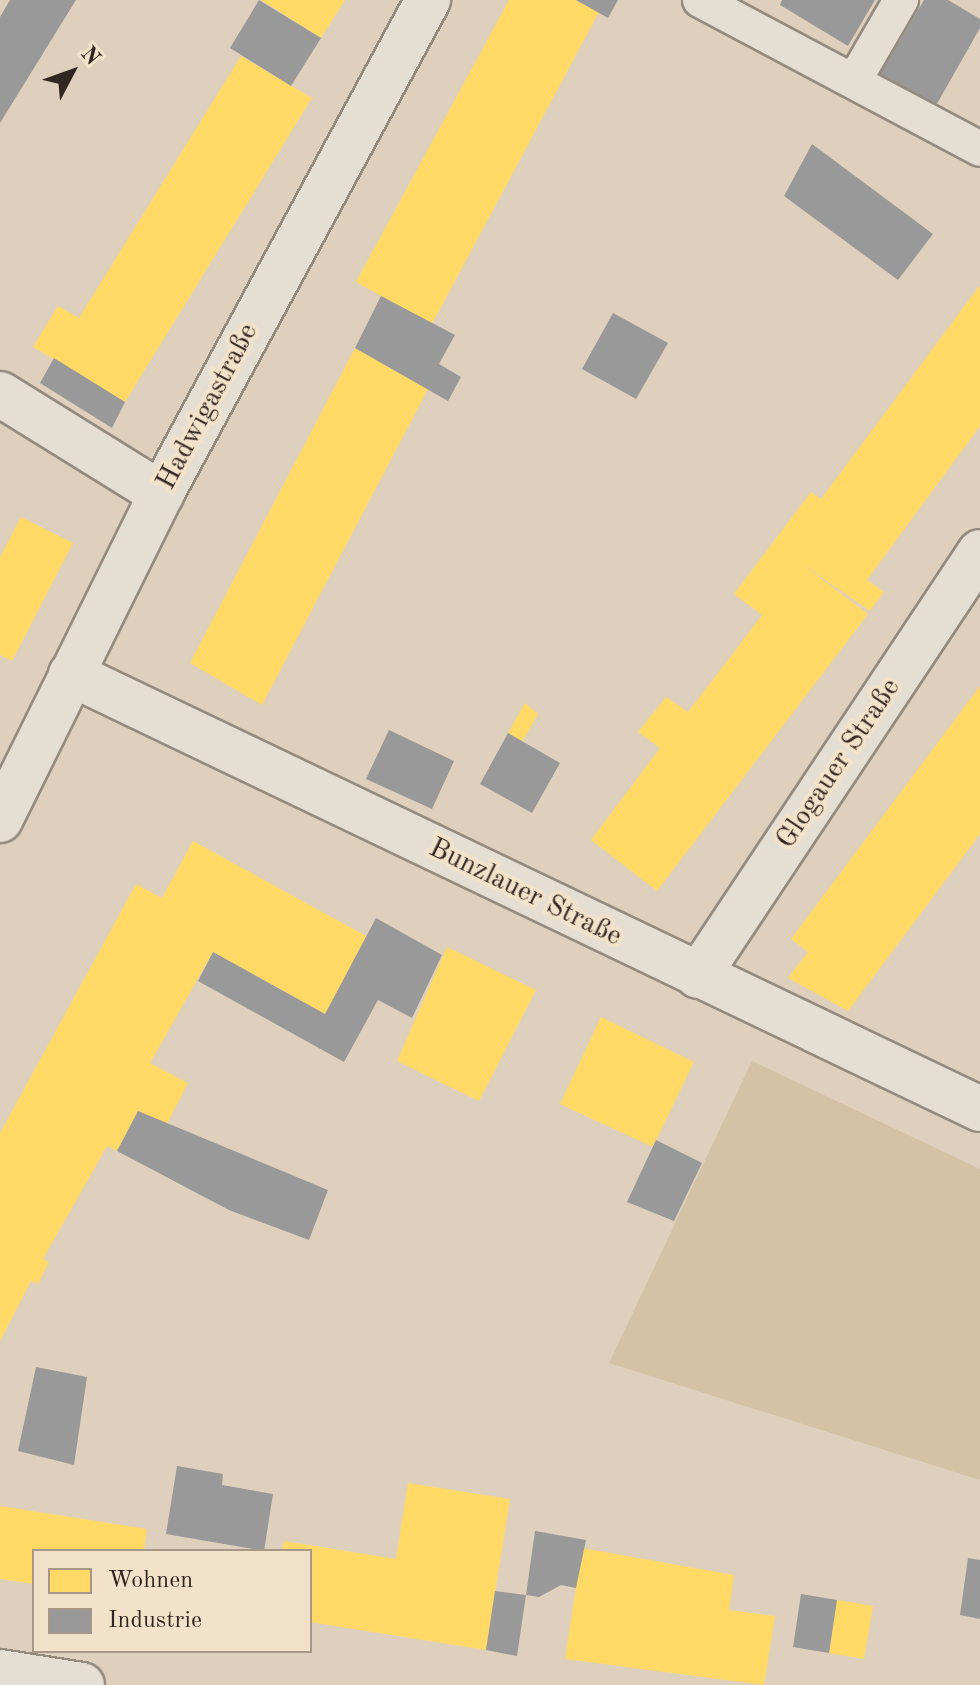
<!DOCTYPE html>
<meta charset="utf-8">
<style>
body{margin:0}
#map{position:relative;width:980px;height:1685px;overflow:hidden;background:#ded0bc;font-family:"Old Standard TT",serif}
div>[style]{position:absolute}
.green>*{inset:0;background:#d4c2a7}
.homes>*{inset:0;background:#ffd966}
.industry>*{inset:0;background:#999}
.roads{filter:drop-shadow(2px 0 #948b7f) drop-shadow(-2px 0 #948b7f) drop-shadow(0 2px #948b7f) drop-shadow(0 -2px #948b7f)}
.lane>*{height:34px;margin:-17px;padding:0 17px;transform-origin:17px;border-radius:17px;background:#e5ded3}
.street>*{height:44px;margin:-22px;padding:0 22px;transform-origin:22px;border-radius:22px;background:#e5ded3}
span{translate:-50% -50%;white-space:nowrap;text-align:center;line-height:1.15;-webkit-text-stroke:8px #f3e2ca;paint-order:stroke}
.street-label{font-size:28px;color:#322620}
.legend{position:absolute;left:32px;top:1549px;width:280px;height:104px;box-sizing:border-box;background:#f3e2ca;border:2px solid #a69786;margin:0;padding:10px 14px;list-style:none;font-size:24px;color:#322620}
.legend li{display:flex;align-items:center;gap:16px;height:40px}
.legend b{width:40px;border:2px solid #a69786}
.north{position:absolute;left:32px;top:32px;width:80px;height:80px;-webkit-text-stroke:6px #f3e2ca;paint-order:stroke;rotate:49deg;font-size:22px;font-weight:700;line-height:32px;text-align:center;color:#322620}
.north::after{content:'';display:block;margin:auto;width:28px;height:36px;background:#322620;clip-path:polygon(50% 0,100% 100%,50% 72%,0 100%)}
</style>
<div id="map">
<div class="green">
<i style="clip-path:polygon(752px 1061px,980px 1169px,980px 1480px,609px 1363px)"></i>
</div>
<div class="homes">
<i style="clip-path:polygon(261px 0,345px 0,321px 38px)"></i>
<i style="clip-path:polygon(509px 0,576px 0,599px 12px,432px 324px,356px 282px)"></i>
<i style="clip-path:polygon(241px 56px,312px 98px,125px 402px,33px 347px,58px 306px,79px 318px)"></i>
<i style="clip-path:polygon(980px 285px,980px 426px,867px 580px,884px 592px,870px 611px,801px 563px,868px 614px,657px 891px,591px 840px,660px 748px,638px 732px,666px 697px,688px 712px,731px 656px,762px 615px,734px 594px,811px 492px,821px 499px)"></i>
<i style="clip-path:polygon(355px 348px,428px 389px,262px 705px,190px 663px)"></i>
<i style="clip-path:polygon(21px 517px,73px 543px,12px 661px,0 655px,0 557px)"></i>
<i style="clip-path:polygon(980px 686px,980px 834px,848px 1011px,788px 978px,808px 952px,791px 939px)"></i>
<i style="clip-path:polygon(525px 703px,538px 714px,522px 742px,508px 733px)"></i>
<i style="clip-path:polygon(193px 841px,368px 937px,325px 1014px,213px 952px,150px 1063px,188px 1083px,166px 1126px,138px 1111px,117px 1151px,107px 1146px,43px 1259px,49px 1262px,38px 1284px,31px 1281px,0 1341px,0 1133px,136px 884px,162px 898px)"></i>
<i style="clip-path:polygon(447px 947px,536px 990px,479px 1101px,397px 1061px)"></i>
<i style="clip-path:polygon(601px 1017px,694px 1062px,653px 1147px,560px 1104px)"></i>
<i style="clip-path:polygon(408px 1483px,510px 1499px,486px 1650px,310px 1622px,310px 1551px,282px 1551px,284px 1541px,396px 1559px)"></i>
<i style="clip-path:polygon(0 1506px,147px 1529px,144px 1551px,34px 1551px,34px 1584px,0 1579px)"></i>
<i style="clip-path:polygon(582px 1548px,734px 1575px,729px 1610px,775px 1616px,764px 1685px,565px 1659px)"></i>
<i style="clip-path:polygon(837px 1600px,873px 1606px,864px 1659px,829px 1653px)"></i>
</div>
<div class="industry">
<i style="clip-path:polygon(10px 0,76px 0,0 123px,0 17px)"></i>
<i style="clip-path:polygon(259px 0,321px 38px,291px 86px,230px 48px)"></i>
<i style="clip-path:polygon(576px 0,618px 0,608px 18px)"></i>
<i style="clip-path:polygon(782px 0,875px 0,848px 46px,780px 5px)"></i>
<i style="clip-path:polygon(924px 0,948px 0,980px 19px,980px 28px,934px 109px,878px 78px)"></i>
<i style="clip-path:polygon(812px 144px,933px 234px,898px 280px,784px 196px)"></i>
<i style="clip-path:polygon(381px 296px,455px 335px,439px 364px,461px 377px,448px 401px,355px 348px)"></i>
<i style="clip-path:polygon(613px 313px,668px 343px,636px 399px,582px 369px)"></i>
<i style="clip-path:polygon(54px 358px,125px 402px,112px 428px,40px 383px)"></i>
<i style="clip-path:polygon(389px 730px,454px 761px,432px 809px,366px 779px)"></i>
<i style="clip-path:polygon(508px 733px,560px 763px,532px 813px,480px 784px)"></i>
<i style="clip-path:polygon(376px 918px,442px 955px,412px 1018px,378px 1000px,344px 1062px,198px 981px,213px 952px,325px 1014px)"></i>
<i style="clip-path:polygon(138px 1111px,328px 1190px,309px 1240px,229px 1210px,117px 1151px)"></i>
<i style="clip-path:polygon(656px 1140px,702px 1163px,674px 1221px,627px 1202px)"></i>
<i style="clip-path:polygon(36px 1367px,87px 1377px,74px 1465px,18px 1451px)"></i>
<i style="clip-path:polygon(177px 1466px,223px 1474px,222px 1485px,273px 1494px,264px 1551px,166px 1534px)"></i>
<i style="clip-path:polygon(535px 1531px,586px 1540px,576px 1588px,561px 1585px,539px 1597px,526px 1595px)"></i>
<i style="clip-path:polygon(968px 1558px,980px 1560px,980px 1619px,960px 1615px)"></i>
<i style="clip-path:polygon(495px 1591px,526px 1595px,517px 1656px,486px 1650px)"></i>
<i style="clip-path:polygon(801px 1594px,837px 1600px,829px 1653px,793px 1647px)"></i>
</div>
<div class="roads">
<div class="lane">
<i style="left:700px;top:0;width:317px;rotate:28deg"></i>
<i style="left:854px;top:81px;width:94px;rotate:-59.9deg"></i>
</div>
<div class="street">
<i style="left:0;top:394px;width:190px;rotate:31.8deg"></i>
<i style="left:71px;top:674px;width:1008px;rotate:25.57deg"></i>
<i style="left:0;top:820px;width:364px;rotate:-63.7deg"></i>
<i style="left:161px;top:494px;width:562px;rotate:-61.61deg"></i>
<i style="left:698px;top:976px;width:509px;rotate:-56.37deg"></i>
<i style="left:0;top:1672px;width:83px;rotate:9deg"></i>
</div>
</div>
<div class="street-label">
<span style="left:208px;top:407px;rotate:-62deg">Hadwigastraße</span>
<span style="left:839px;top:764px;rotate:-56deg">Glogauer Straße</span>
<span style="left:525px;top:893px;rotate:26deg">Bunzlauer Straße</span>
</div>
<ul class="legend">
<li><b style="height:22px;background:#ffd966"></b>Wohnen</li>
<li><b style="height:22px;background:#999"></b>Industrie</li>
</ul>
<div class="north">N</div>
</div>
